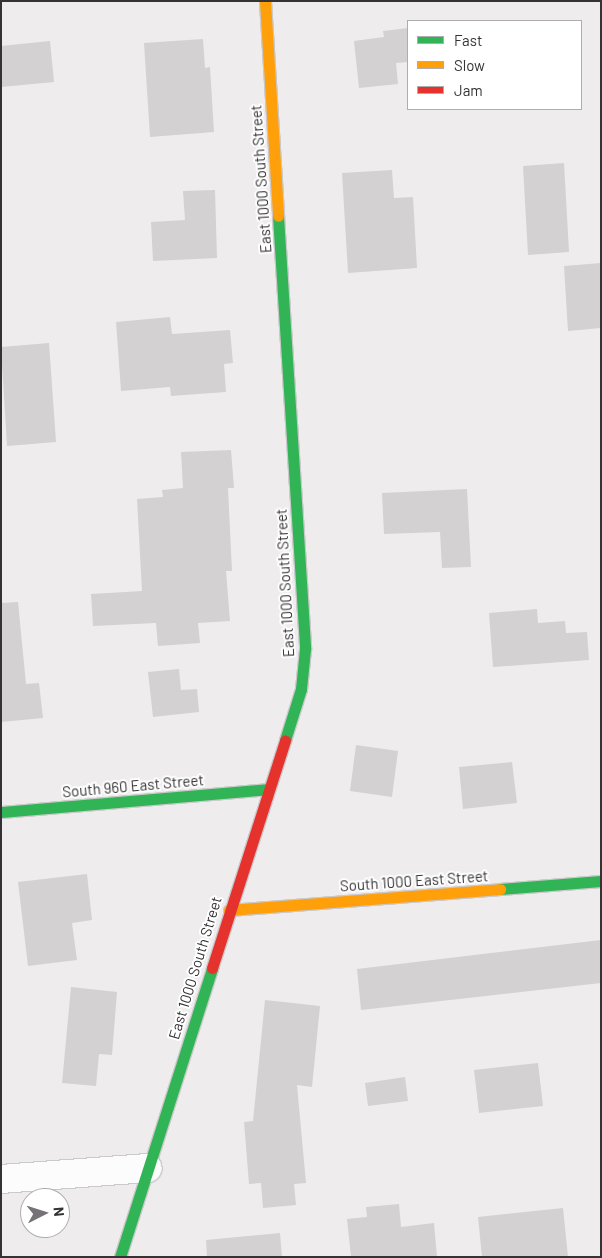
<!DOCTYPE html>
<style>
body{margin:0}
#map{position:relative;width:602px;height:1258px;overflow:hidden;background:#efecee;font-family:Barlow,sans-serif}
div>[style]{position:absolute}
.building>*{inset:0;background:#d3d1d2}
.roads{filter:drop-shadow(1px 0 #cbc9cb) drop-shadow(-1px 0 #cbc9cb) drop-shadow(0 1px #cbc9cb) drop-shadow(0 -1px #cbc9cb)}
.street>*{height:28px;margin:-14px;padding:0 14px;transform-origin:14px;border-radius:14px;background:#fdfcfc}
.fast>*{height:11px;margin:-5.5px;padding:0 5.5px;transform-origin:5.5px;border-radius:5.5px;background:#30b455}
.slow>*{height:11px;margin:-5.5px;padding:0 5.5px;transform-origin:5.5px;border-radius:5.5px;background:#ff9f0a}
.jam>*{height:11px;margin:-5.5px;padding:0 5.5px;transform-origin:5.5px;border-radius:5.5px;background:#e5322d}
span{translate:-50% -50%;white-space:nowrap;text-align:center;line-height:1.15;-webkit-text-stroke:4px #fff;paint-order:stroke}
.street-label{font-size:15px;color:#343234}
.frame{position:absolute;inset:0;border:2px solid #343234;pointer-events:none}
.legend{position:absolute;left:407px;top:20px;width:175px;height:90px;box-sizing:border-box;background:#fff;border:1px solid #aeadae;margin:0;padding:6px 9px;list-style:none;font-size:15px;color:#343234}
.legend li{display:flex;align-items:center;gap:10px;height:25px}
.legend b{width:25px;border:1px solid #aeadae}
.north{position:absolute;left:20px;top:1188px;width:50px;height:50px;box-sizing:border-box;background:#fff;border:1px solid #aeadae;border-radius:50%;rotate:85deg;font-size:14px;font-weight:700;line-height:20px;text-align:center;color:#343234}
.north::after{content:'';display:block;margin:auto;width:18px;height:22px;background:#757375;clip-path:polygon(50% 0,100% 100%,50% 72%,0 100%)}
</style>
<div id="map">
<div class="building">
<i style="clip-path:polygon(408px 28px,408px 62px,396px 63px,398px 84px,359px 88px,354px 41px,384px 37px,383px 31px)"></i>
<i style="clip-path:polygon(203px 39px,205px 68px,210px 67px,214px 132px,150px 137px,144px 43px)"></i>
<i style="clip-path:polygon(50px 41px,54px 82px,1px 87px,1px 46px)"></i>
<i style="clip-path:polygon(564px 163px,569px 252px,528px 255px,523px 166px)"></i>
<i style="clip-path:polygon(392px 170px,394px 198px,413px 197px,417px 268px,348px 273px,342px 173px)"></i>
<i style="clip-path:polygon(215px 190px,217px 258px,153px 261px,151px 222px,185px 220px,183px 191px)"></i>
<i style="clip-path:polygon(601px 263px,601px 328px,568px 331px,564px 266px)"></i>
<i style="clip-path:polygon(170px 317px,172px 334px,230px 330px,233px 363px,224px 364px,226px 392px,171px 396px,170px 387px,121px 391px,116px 322px)"></i>
<i style="clip-path:polygon(49px 343px,56px 442px,7px 446px,1px 347px)"></i>
<i style="clip-path:polygon(231px 450px,234px 488px,228px 488px,232px 571px,226px 571px,230px 621px,198px 623px,200px 643px,158px 646px,156px 623px,93px 626px,91px 594px,142px 591px,137px 499px,163px 497px,162px 490px,183px 488px,181px 452px)"></i>
<i style="clip-path:polygon(467px 489px,471px 567px,442px 568px,440px 532px,384px 534px,382px 493px)"></i>
<i style="clip-path:polygon(18px 602px,26px 684px,39px 683px,43px 718px,1px 722px,1px 603px)"></i>
<i style="clip-path:polygon(537px 609px,538px 623px,565px 621px,566px 633px,587px 632px,589px 660px,493px 667px,489px 613px)"></i>
<i style="clip-path:polygon(179px 669px,181px 690px,197px 689px,199px 712px,153px 717px,148px 672px)"></i>
<i style="clip-path:polygon(356px 745px,398px 751px,392px 797px,350px 791px)"></i>
<i style="clip-path:polygon(512px 762px,517px 803px,463px 809px,459px 767px)"></i>
<i style="clip-path:polygon(87px 874px,92px 920px,72px 923px,77px 960px,28px 966px,18px 882px)"></i>
<i style="clip-path:polygon(601px 940px,601px 983px,361px 1010px,357px 969px)"></i>
<i style="clip-path:polygon(71px 987px,117px 992px,112px 1055px,99px 1054px,96px 1086px,62px 1083px)"></i>
<i style="clip-path:polygon(265px 1000px,320px 1006px,312px 1087px,297px 1085px,306px 1183px,294px 1184px,296px 1205px,263px 1208px,261px 1183px,249px 1184px,244px 1122px,253px 1121px)"></i>
<i style="clip-path:polygon(538px 1063px,543px 1106px,479px 1113px,474px 1070px)"></i>
<i style="clip-path:polygon(405px 1077px,408px 1101px,368px 1106px,365px 1083px)"></i>
<i style="clip-path:polygon(399px 1204px,401px 1227px,434px 1223px,437px 1257px,351px 1257px,347px 1219px,367px 1217px,366px 1207px)"></i>
<i style="clip-path:polygon(563px 1208px,568px 1257px,482px 1257px,478px 1217px)"></i>
<i style="clip-path:polygon(280px 1233px,282px 1257px,207px 1257px,206px 1240px)"></i>
</div>
<div class="roads">
<div class="street">
<i style="left:1px;top:1179px;width:147px;rotate:-4.3deg"></i>
</div>
<div class="fast">
<i style="left:278px;top:216px;width:434px;rotate:86.4deg"></i>
<i style="left:305px;top:649px;width:40px;rotate:95.7deg"></i>
<i style="left:301px;top:689px;width:53px;rotate:107.4deg"></i>
<i style="left:1px;top:812px;width:267px;rotate:-4.9deg"></i>
<i style="left:500px;top:889px;width:101px;rotate:-4.5deg"></i>
<i style="left:120px;top:1257px;width:303px;rotate:-72.3deg"></i>
</div>
<div class="slow">
<i style="left:265px;top:1px;width:215px;rotate:86.5deg"></i>
<i style="left:229px;top:910px;width:272px;rotate:-4.4deg"></i>
</div>
<div class="jam">
<i style="left:212px;top:968px;width:239px;rotate:-72.2deg"></i>
</div>
</div>
<div class="street-label">
<span style="left:261px;top:179px;rotate:-94deg">East 1000 South Street</span>
<span style="left:285px;top:583px;rotate:-93deg">East 1000 South Street</span>
<span style="left:133px;top:786px;rotate:-5deg">South 960 East Street</span>
<span style="left:414px;top:881px;rotate:-4deg">South 1000 East Street</span>
<span style="left:195px;top:968px;rotate:-73deg">East 1000 South Street</span>
</div>
<div class="frame"></div>
<ul class="legend">
<li><b style="height:6px;background:#30b455"></b>Fast</li>
<li><b style="height:6px;background:#ff9f0a"></b>Slow</li>
<li><b style="height:6px;background:#e5322d"></b>Jam</li>
</ul>
<div class="north">N</div>
</div>
